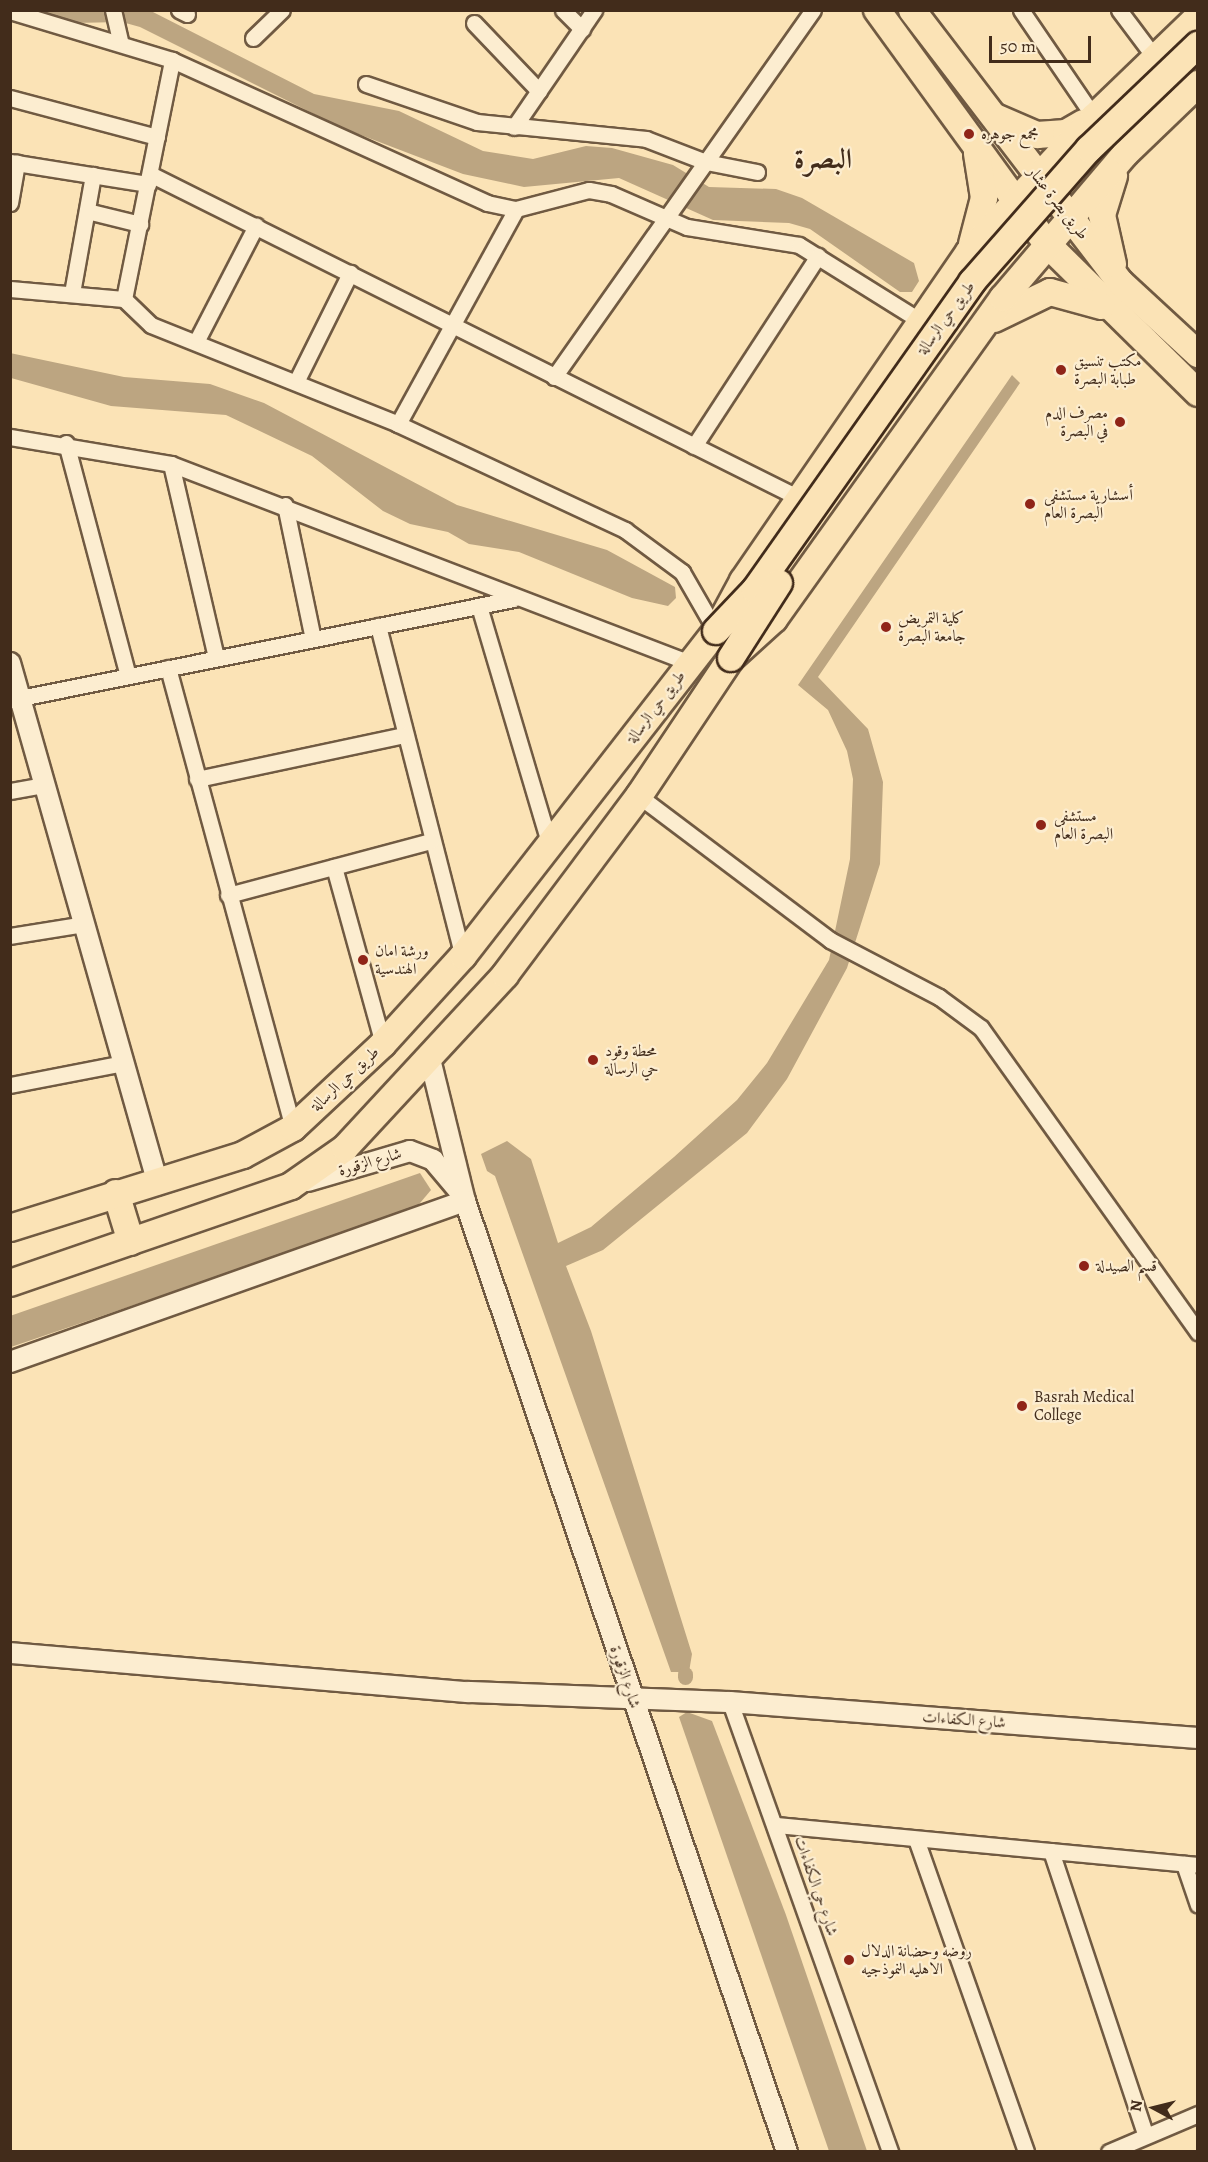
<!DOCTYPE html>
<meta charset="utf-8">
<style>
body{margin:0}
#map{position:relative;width:1208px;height:2162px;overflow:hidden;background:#fbe3b6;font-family:Alegreya,Amiri,serif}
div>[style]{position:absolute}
.water>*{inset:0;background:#bca581}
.canal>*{height:15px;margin:-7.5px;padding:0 7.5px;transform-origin:7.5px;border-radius:7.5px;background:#bca581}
.roads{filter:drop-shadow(2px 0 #705a42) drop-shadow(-2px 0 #705a42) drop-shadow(0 2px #705a42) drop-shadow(0 -2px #705a42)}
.minor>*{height:15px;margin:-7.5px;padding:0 7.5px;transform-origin:7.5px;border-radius:7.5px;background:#fcedd0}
.tertiary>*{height:20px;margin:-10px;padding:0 10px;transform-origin:10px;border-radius:10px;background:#fcedd0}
.primary>*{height:26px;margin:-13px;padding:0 13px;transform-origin:13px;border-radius:13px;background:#fbe3b6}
.bridges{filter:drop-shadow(2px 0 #422c1b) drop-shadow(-2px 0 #422c1b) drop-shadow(0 2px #422c1b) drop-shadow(0 -2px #422c1b)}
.primary-bridge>*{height:26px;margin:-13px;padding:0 13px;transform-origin:13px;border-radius:13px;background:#fbe3b6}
.dots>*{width:16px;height:16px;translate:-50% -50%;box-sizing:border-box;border:3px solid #fcedd0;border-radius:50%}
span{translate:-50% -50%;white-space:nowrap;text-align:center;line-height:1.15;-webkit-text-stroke:4.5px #fcedd0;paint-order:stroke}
.poi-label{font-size:16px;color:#422c1b}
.left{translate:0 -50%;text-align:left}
.right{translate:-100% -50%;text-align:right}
.street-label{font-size:16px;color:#422c1b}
.town-label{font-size:28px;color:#422c1b;font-weight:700}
.frame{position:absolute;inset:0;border:12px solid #422c1b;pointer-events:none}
.north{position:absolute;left:1124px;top:2078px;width:60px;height:60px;-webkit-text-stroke:4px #fcedd0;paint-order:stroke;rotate:277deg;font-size:16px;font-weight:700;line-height:24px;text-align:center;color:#422c1b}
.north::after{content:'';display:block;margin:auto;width:21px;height:27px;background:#422c1b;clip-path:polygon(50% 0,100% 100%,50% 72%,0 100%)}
.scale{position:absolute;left:989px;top:36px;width:102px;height:27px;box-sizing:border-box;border:3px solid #422c1b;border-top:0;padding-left:8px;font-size:18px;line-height:21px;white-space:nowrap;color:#422c1b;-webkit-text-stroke:4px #fcedd0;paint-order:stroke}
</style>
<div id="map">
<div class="water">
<i style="clip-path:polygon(33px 11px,151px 11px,314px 94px,399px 111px,483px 151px,533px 159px,586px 146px,612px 148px,673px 165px,709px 187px,776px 189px,802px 198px,914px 263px,919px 281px,912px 292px,900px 292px,810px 229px,789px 223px,713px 220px,619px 178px,524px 187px,463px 174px,340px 127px,140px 27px,122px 22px,73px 23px)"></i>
<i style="clip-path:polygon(10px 353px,124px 377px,210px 384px,264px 403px,457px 505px,607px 550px,675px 587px,676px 598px,668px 606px,632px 598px,519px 552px,469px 544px,448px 532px,410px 524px,383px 511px,312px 456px,226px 415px,111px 406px,11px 378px)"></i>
<i style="clip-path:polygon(1012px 375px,1020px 383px,818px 677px,868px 729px,883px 782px,880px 864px,847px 968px,787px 1079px,747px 1133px,603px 1250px,566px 1266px,591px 1331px,692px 1654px,689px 1672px,671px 1672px,495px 1176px,487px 1171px,481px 1154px,507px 1141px,531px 1159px,558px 1243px,591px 1227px,674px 1157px,737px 1100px,767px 1063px,829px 960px,850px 859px,853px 779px,847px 751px,828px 710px,798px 685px)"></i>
<i style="clip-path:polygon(420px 1173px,431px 1190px,415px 1209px,11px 1347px,10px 1316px)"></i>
<i style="clip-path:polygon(687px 1712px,712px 1721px,786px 1915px,867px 2151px,829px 2151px,679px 1717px)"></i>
</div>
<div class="canal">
<i style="left:685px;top:1674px;width:3px;rotate:90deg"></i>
</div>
<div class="roads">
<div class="minor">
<i style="left:113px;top:10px;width:32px;rotate:77deg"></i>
<i style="left:179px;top:10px;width:9px;rotate:27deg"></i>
<i style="left:563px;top:10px;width:27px;rotate:45deg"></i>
<i style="left:1021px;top:10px;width:130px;rotate:55.7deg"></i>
<i style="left:1119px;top:10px;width:60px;rotate:53.1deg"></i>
<i style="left:10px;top:11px;width:169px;rotate:16.8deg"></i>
<i style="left:172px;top:60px;width:346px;rotate:24.4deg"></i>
<i style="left:487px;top:203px;width:30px;rotate:12deg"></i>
<i style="left:516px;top:209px;width:75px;rotate:-14.6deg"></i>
<i style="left:589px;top:190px;width:22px;rotate:10deg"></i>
<i style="left:611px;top:194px;width:83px;rotate:23.5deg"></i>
<i style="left:687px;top:227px;width:113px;rotate:9.1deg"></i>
<i style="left:799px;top:245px;width:145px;rotate:32deg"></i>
<i style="left:474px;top:23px;width:94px;rotate:46.3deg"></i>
<i style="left:253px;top:38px;width:40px;rotate:-44deg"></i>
<i style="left:366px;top:84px;width:117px;rotate:18.9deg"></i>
<i style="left:477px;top:122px;width:170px;rotate:5.7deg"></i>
<i style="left:646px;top:139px;width:64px;rotate:21deg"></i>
<i style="left:706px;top:162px;width:52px;rotate:11.1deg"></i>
<i style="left:10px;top:98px;width:152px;rotate:14.9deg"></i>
<i style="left:514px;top:127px;width:142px;rotate:-55.6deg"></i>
<i style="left:10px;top:162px;width:140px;rotate:9.1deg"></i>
<i style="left:150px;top:174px;width:725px;rotate:26.53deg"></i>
<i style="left:10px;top:203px;width:41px;rotate:-80.1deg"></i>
<i style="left:87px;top:211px;width:55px;rotate:13.8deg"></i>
<i style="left:10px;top:289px;width:114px;rotate:5deg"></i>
<i style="left:124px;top:299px;width:37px;rotate:44deg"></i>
<i style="left:151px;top:325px;width:266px;rotate:21.8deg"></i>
<i style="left:398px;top:424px;width:251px;rotate:25deg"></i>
<i style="left:625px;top:530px;width:71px;rotate:36.4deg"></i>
<i style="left:682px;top:572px;width:68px;rotate:60deg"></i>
<i style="left:72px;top:293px;width:120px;rotate:-79.9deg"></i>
<i style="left:124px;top:299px;width:244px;rotate:-78.6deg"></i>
<i style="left:196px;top:342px;width:131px;rotate:-62.7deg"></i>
<i style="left:554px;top:377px;width:449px;rotate:-54.8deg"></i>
<i style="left:296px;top:382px;width:122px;rotate:-63.6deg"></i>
<i style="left:398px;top:424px;width:245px;rotate:-61.2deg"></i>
<i style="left:10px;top:437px;width:163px;rotate:9.5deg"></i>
<i style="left:171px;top:464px;width:556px;rotate:20.98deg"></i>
<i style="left:66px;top:443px;width:241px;rotate:75.1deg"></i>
<i style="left:694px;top:446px;width:227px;rotate:-56.9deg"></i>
<i style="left:171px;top:464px;width:199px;rotate:76.9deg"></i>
<i style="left:285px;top:505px;width:137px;rotate:78.2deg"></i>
<i style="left:479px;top:606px;width:250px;rotate:73.5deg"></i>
<i style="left:378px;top:626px;width:341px;rotate:75.6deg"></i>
<i style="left:168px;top:668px;width:477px;rotate:74.8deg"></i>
<i style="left:10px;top:700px;width:513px;rotate:-11.35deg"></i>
<i style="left:197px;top:779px;width:212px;rotate:-12deg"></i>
<i style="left:10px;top:791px;width:36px;rotate:-10deg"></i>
<i style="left:639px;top:796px;width:239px;rotate:37deg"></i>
<i style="left:830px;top:940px;width:123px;rotate:27.6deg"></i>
<i style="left:939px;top:997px;width:52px;rotate:36.4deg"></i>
<i style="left:981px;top:1028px;width:374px;rotate:54.5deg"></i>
<i style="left:334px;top:867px;width:184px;rotate:74.5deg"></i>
<i style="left:228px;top:895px;width:210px;rotate:-14.9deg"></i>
<i style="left:10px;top:936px;width:75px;rotate:-9.2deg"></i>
<i style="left:10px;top:1085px;width:115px;rotate:-11deg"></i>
<i style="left:730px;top:1702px;width:478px;rotate:70.4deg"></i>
<i style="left:776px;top:1825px;width:424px;rotate:5.4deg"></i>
<i style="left:916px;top:1839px;width:332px;rotate:70.6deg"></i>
<i style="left:1051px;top:1851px;width:300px;rotate:71.6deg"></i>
<i style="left:1184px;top:1864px;width:43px;rotate:71.1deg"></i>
<i style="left:1109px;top:2152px;width:97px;rotate:-23.1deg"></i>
</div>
<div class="tertiary">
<i style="left:10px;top:663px;width:542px;rotate:74.14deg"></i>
<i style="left:430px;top:1059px;width:146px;rotate:76.2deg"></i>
<i style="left:465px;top:1201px;width:1004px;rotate:71.29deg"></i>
<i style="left:308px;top:1181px;width:106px;rotate:-16.4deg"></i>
<i style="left:410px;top:1151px;width:25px;rotate:21deg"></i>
<i style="left:433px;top:1160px;width:39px;rotate:50deg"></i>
<i style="left:10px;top:1362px;width:483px;rotate:-19.5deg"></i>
<i style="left:10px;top:1653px;width:460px;rotate:4.9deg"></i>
<i style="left:468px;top:1692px;width:262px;rotate:2.2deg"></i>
<i style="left:730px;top:1702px;width:469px;rotate:4.4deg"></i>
</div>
<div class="primary">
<i style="left:877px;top:10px;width:289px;rotate:54deg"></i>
<i style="left:1047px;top:244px;width:212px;rotate:44.6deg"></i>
<i style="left:912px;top:10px;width:344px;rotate:52.6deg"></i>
<i style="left:1121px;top:283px;width:105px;rotate:42.7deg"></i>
<i style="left:995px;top:117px;width:46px;rotate:23.2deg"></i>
<i style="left:1037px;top:135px;width:29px;rotate:-4deg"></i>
<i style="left:1066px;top:133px;width:20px;rotate:-30deg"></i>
<i style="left:972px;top:244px;width:48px;rotate:-75.4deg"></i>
<i style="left:984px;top:198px;width:45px;rotate:-99deg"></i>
<i style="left:1113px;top:264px;width:50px;rotate:-102.7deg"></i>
<i style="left:1102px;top:215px;width:41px;rotate:-72.9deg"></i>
<i style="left:994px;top:319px;width:62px;rotate:-25.7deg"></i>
<i style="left:1050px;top:292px;width:53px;rotate:15.4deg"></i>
<i style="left:116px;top:1193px;width:51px;rotate:73deg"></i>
<i style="left:10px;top:1228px;width:244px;rotate:-17.4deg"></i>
<i style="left:243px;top:1155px;width:57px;rotate:-28.4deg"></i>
<i style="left:293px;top:1128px;width:123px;rotate:-43deg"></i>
<i style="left:383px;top:1044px;width:119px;rotate:-47.7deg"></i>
<i style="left:463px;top:956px;width:412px;rotate:-52.1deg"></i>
<i style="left:716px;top:631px;width:57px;rotate:-61.6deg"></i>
<i style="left:743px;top:581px;width:399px;rotate:-55.5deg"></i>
<i style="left:969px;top:252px;width:184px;rotate:-47.2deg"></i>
<i style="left:1094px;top:117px;width:144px;rotate:-43.9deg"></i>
<i style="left:10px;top:1283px;width:297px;rotate:-19deg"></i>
<i style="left:291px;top:1186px;width:66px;rotate:-35.1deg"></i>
<i style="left:345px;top:1148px;width:236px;rotate:-47.2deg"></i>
<i style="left:505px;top:975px;width:224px;rotate:-53.2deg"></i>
<i style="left:639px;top:796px;width:166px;rotate:-56.3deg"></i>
<i style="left:731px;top:658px;width:58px;rotate:-42.2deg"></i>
<i style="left:774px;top:619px;width:394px;rotate:-54.5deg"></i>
<i style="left:1003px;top:298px;width:190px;rotate:-49.7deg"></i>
<i style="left:1126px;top:153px;width:100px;rotate:-43.8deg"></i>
</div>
</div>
<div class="bridges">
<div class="primary-bridge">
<i style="left:716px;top:631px;width:57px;rotate:-46.4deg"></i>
<i style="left:755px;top:590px;width:377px;rotate:-54.8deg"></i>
<i style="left:972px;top:282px;width:177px;rotate:-48.7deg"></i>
<i style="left:1089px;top:149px;width:151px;rotate:-43.7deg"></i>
<i style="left:731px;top:658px;width:89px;rotate:-57.4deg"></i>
</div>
</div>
<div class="dots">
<i style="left:969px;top:134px;background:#8f2418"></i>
<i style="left:1061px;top:370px;background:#8f2418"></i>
<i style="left:1120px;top:422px;background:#8f2418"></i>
<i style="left:1030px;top:504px;background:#8f2418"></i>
<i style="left:886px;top:627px;background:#8f2418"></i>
<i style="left:1041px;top:825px;background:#8f2418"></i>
<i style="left:363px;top:960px;background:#8f2418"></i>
<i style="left:593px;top:1060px;background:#8f2418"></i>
<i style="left:1084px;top:1266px;background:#8f2418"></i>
<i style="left:1022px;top:1406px;background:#8f2418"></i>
<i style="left:849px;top:1960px;background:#8f2418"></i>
</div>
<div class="poi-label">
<span class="left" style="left:981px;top:134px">مجمع جوهره</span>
<span class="left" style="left:1074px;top:370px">مكتب تنسيق<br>طبابة البصرة</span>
<span class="right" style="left:1108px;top:422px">مصرف الدم<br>في البصرة</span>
<span class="left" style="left:1044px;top:504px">أسشارية مستشفى<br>البصرة العام</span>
<span class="left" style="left:898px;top:627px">كلية التمريض<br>جامعة البصرة</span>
<span class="left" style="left:1054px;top:825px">مستشفى<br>البصرة العام</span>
<span class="left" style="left:375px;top:960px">ورشة امان<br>الهندسية</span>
<span class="left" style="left:605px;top:1060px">محطة وقود<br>حي الرسالة</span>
<span class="left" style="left:1096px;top:1266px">قسم الصيدلة</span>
<span class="left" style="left:1034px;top:1406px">Basrah Medical<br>College</span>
<span class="left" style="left:861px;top:1960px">روضه وحضانة الدلال<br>الاهليه النموذجيه</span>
</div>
<div class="street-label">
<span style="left:1058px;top:203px;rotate:52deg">طريق بصرة عشار</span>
<span style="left:946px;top:318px;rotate:-54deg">طريق حي الرسالة</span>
<span style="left:656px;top:707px;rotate:-53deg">طريق حي الرسالة</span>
<span style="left:345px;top:1079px;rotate:-43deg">طريق حي الرسالة</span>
<span style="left:370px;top:1162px;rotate:-16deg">شارع الزقورة</span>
<span style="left:625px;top:1677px;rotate:71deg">شارع الزقورة</span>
<span style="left:964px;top:1720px;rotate:4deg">شارع الكفاءات</span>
<span style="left:816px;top:1886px;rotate:71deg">شارع حي الكفاءات</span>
</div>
<div class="town-label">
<span style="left:823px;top:159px">البصرة</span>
</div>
<div class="frame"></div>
<div class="north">N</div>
<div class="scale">50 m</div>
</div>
